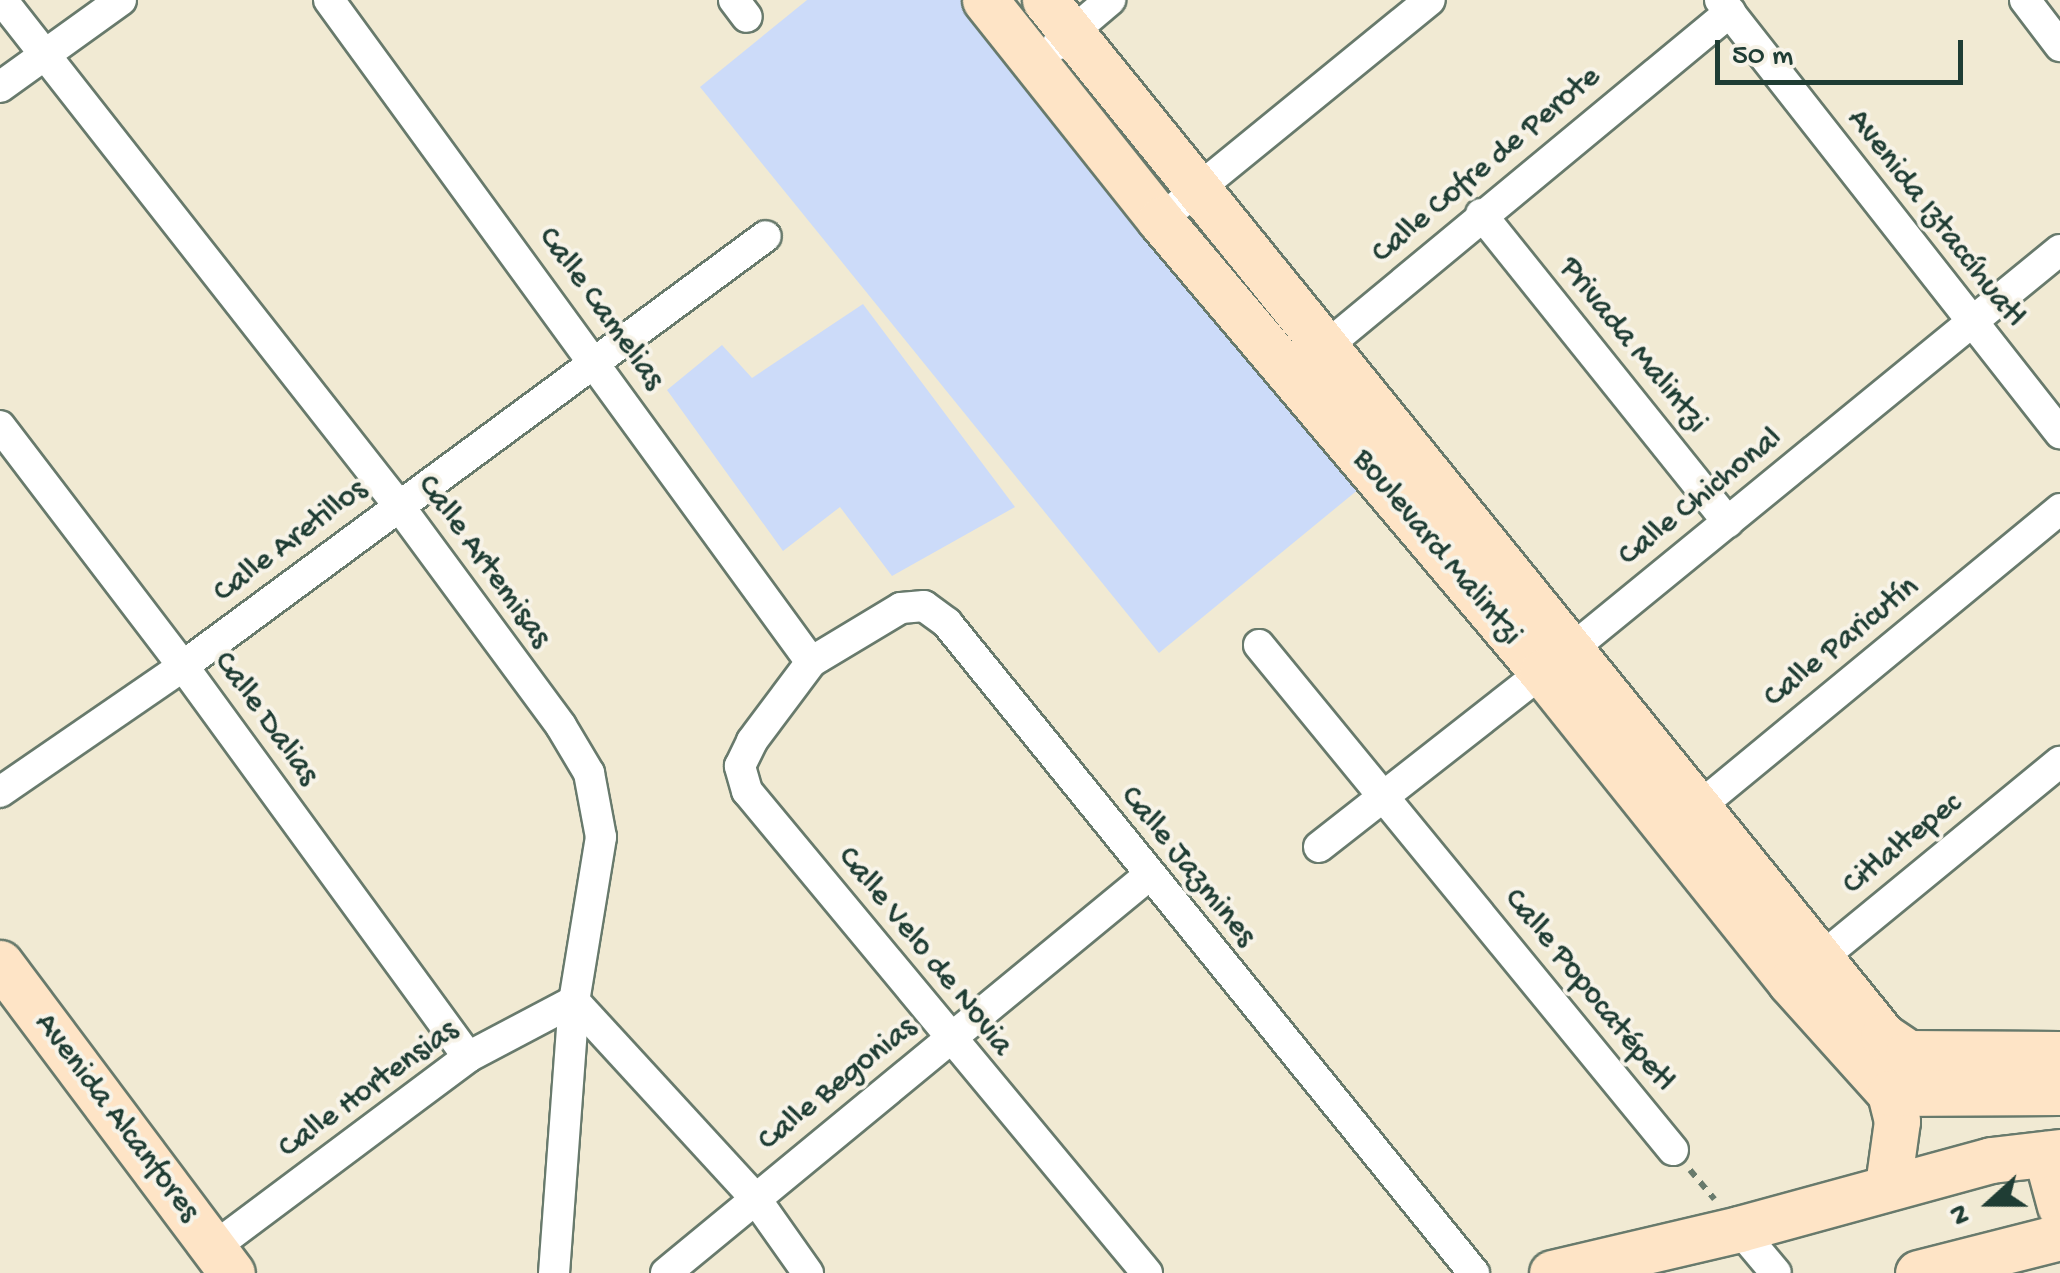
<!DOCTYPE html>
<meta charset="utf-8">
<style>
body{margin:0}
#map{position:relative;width:2060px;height:1273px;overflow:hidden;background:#f1ead3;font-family:"Gochi Hand",sans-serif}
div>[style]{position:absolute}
.built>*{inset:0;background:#ccdbf9}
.path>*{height:6px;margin-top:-3px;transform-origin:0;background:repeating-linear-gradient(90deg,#687a6c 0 8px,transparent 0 16px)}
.roads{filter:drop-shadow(2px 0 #687a6c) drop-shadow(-2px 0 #687a6c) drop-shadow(0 2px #687a6c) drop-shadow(0 -2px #687a6c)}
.street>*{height:30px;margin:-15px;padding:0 15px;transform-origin:15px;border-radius:15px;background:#fff}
.secondary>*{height:45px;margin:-22.5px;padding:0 22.5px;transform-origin:22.5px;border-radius:22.5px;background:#fee4c6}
span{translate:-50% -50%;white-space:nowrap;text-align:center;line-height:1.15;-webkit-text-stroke:8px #f7f3e8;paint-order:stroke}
.street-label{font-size:32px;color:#1f3d34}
.north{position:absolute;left:1940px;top:1153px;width:100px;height:100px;-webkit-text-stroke:8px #f7f3e8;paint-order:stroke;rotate:249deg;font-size:28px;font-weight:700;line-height:40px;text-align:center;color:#1f3d34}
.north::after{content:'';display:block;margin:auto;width:35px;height:45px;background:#1f3d34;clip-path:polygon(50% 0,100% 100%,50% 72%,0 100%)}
.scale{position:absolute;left:1715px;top:40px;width:248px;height:45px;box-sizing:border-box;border:5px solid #1f3d34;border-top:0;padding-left:12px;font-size:30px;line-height:35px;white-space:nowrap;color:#1f3d34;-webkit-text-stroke:8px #f7f3e8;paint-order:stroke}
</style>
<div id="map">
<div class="built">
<i style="clip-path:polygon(807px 0,986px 0,1376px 475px,1159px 653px,700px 87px)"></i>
<i style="clip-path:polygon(863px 304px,1015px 507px,892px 576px,840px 507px,783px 551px,667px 390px,722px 345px,752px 378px)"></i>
</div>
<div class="path">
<i style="left:1690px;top:1170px;width:38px;rotate:50deg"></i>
</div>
<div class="roads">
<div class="street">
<i style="left:2px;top:0;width:643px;rotate:51.88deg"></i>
<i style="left:399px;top:506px;width:273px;rotate:53.6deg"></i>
<i style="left:561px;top:726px;width:55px;rotate:59.2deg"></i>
<i style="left:589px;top:773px;width:65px;rotate:79.4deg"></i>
<i style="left:601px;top:837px;width:166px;rotate:99.3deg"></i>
<i style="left:574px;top:1001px;width:273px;rotate:94.2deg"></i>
<i style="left:329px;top:0;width:819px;rotate:53.94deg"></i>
<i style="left:734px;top:0;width:21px;rotate:53deg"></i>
<i style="left:1720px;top:0;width:551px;rotate:51.86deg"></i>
<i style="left:2025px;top:0;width:58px;rotate:52.7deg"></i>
<i style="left:1057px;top:45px;width:70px;rotate:-40.3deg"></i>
<i style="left:0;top:87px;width:149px;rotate:-35.7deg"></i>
<i style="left:1481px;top:214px;width:395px;rotate:51.3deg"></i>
<i style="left:1160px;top:220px;width:348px;rotate:-39.2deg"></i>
<i style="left:1312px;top:358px;width:543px;rotate:-39.62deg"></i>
<i style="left:0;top:426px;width:302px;rotate:52.7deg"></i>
<i style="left:183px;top:666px;width:484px;rotate:53.9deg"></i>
<i style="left:1259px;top:645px;width:653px;rotate:50.66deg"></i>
<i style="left:0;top:792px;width:222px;rotate:-34.5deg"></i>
<i style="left:183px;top:666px;width:724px;rotate:-36.41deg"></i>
<i style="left:1683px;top:820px;width:489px;rotate:-39.5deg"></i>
<i style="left:1319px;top:847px;width:323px;rotate:-38.1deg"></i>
<i style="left:1573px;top:648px;width:629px;rotate:-39.26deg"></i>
<i style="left:1809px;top:968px;width:325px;rotate:-39.4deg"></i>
<i style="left:1739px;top:1229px;width:57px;rotate:49.9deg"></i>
<i style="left:213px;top:1248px;width:319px;rotate:-36.8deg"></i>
<i style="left:468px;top:1057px;width:120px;rotate:-27.8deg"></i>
<i style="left:574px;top:1001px;width:268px;rotate:47.4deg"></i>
<i style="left:755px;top:1198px;width:92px;rotate:54.8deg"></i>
<i style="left:666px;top:1273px;width:624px;rotate:-39.48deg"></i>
<i style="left:1147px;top:1273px;width:626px;rotate:-129.69deg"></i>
<i style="left:747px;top:791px;width:26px;rotate:-106deg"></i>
<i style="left:740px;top:766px;width:28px;rotate:-64deg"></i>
<i style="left:752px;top:741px;width:99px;rotate:-53.2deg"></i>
<i style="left:811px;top:662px;width:105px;rotate:-31deg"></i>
<i style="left:901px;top:608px;width:23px;rotate:-5deg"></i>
<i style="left:924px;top:606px;width:29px;rotate:36deg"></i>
<i style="left:947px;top:623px;width:837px;rotate:50.97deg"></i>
</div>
<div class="secondary">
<i style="left:985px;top:0;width:281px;rotate:51.5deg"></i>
<i style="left:1160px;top:220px;width:592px;rotate:49.8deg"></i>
<i style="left:1542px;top:672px;width:397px;rotate:51.3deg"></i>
<i style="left:1790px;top:982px;width:149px;rotate:48deg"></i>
<i style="left:1890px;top:1093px;width:29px;rotate:76deg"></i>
<i style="left:1897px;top:1121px;width:66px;rotate:97.9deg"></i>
<i style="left:1045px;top:0;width:1332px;rotate:51.03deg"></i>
<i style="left:1883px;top:1036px;width:30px;rotate:34deg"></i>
<i style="left:1908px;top:1053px;width:152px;rotate:0.4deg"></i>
<i style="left:0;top:963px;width:387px;rotate:53.2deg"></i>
<i style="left:1890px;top:1093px;width:170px;rotate:-0.3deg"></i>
<i style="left:2046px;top:1154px;width:54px;rotate:74.9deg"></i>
<i style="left:1552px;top:1273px;width:192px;rotate:-13.2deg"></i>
<i style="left:1739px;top:1229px;width:261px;rotate:-15.3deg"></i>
<i style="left:1991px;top:1160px;width:69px;rotate:-6.6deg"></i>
<i style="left:1918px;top:1273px;width:146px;rotate:-14.2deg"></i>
</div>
</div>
<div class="street-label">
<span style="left:1487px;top:166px;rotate:-40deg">Calle Cofre de Perote</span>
<span style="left:1935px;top:219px;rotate:52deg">Avenida Iztaccíhuatl</span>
<span style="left:600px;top:309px;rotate:54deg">Calle Camelias</span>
<span style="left:1632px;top:346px;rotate:51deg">Privada Malintzi</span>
<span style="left:1701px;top:498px;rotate:-39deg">Calle Chichonal</span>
<span style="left:291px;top:542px;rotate:-37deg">Calle Aretillos</span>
<span style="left:1436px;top:548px;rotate:50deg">Boulevard Malintzi</span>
<span style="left:483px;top:562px;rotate:54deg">Calle Artemisas</span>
<span style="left:1842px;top:643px;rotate:-39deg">Calle Paricutín</span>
<span style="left:265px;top:719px;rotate:54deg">Calle Dalias</span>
<span style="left:1903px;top:845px;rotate:-39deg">Citlaltepec</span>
<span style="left:1187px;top:867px;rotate:51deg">Calle Jazmines</span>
<span style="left:924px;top:952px;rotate:51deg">Calle Velo de Novia</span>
<span style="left:1588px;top:991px;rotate:51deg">Calle Popocatépetl</span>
<span style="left:838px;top:1085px;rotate:-39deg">Calle Begonias</span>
<span style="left:369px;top:1090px;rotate:-36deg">Calle Hortensias</span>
<span style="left:116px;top:1118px;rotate:53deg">Avenida Alcanfores</span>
</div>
<div class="north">N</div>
<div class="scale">50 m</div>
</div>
